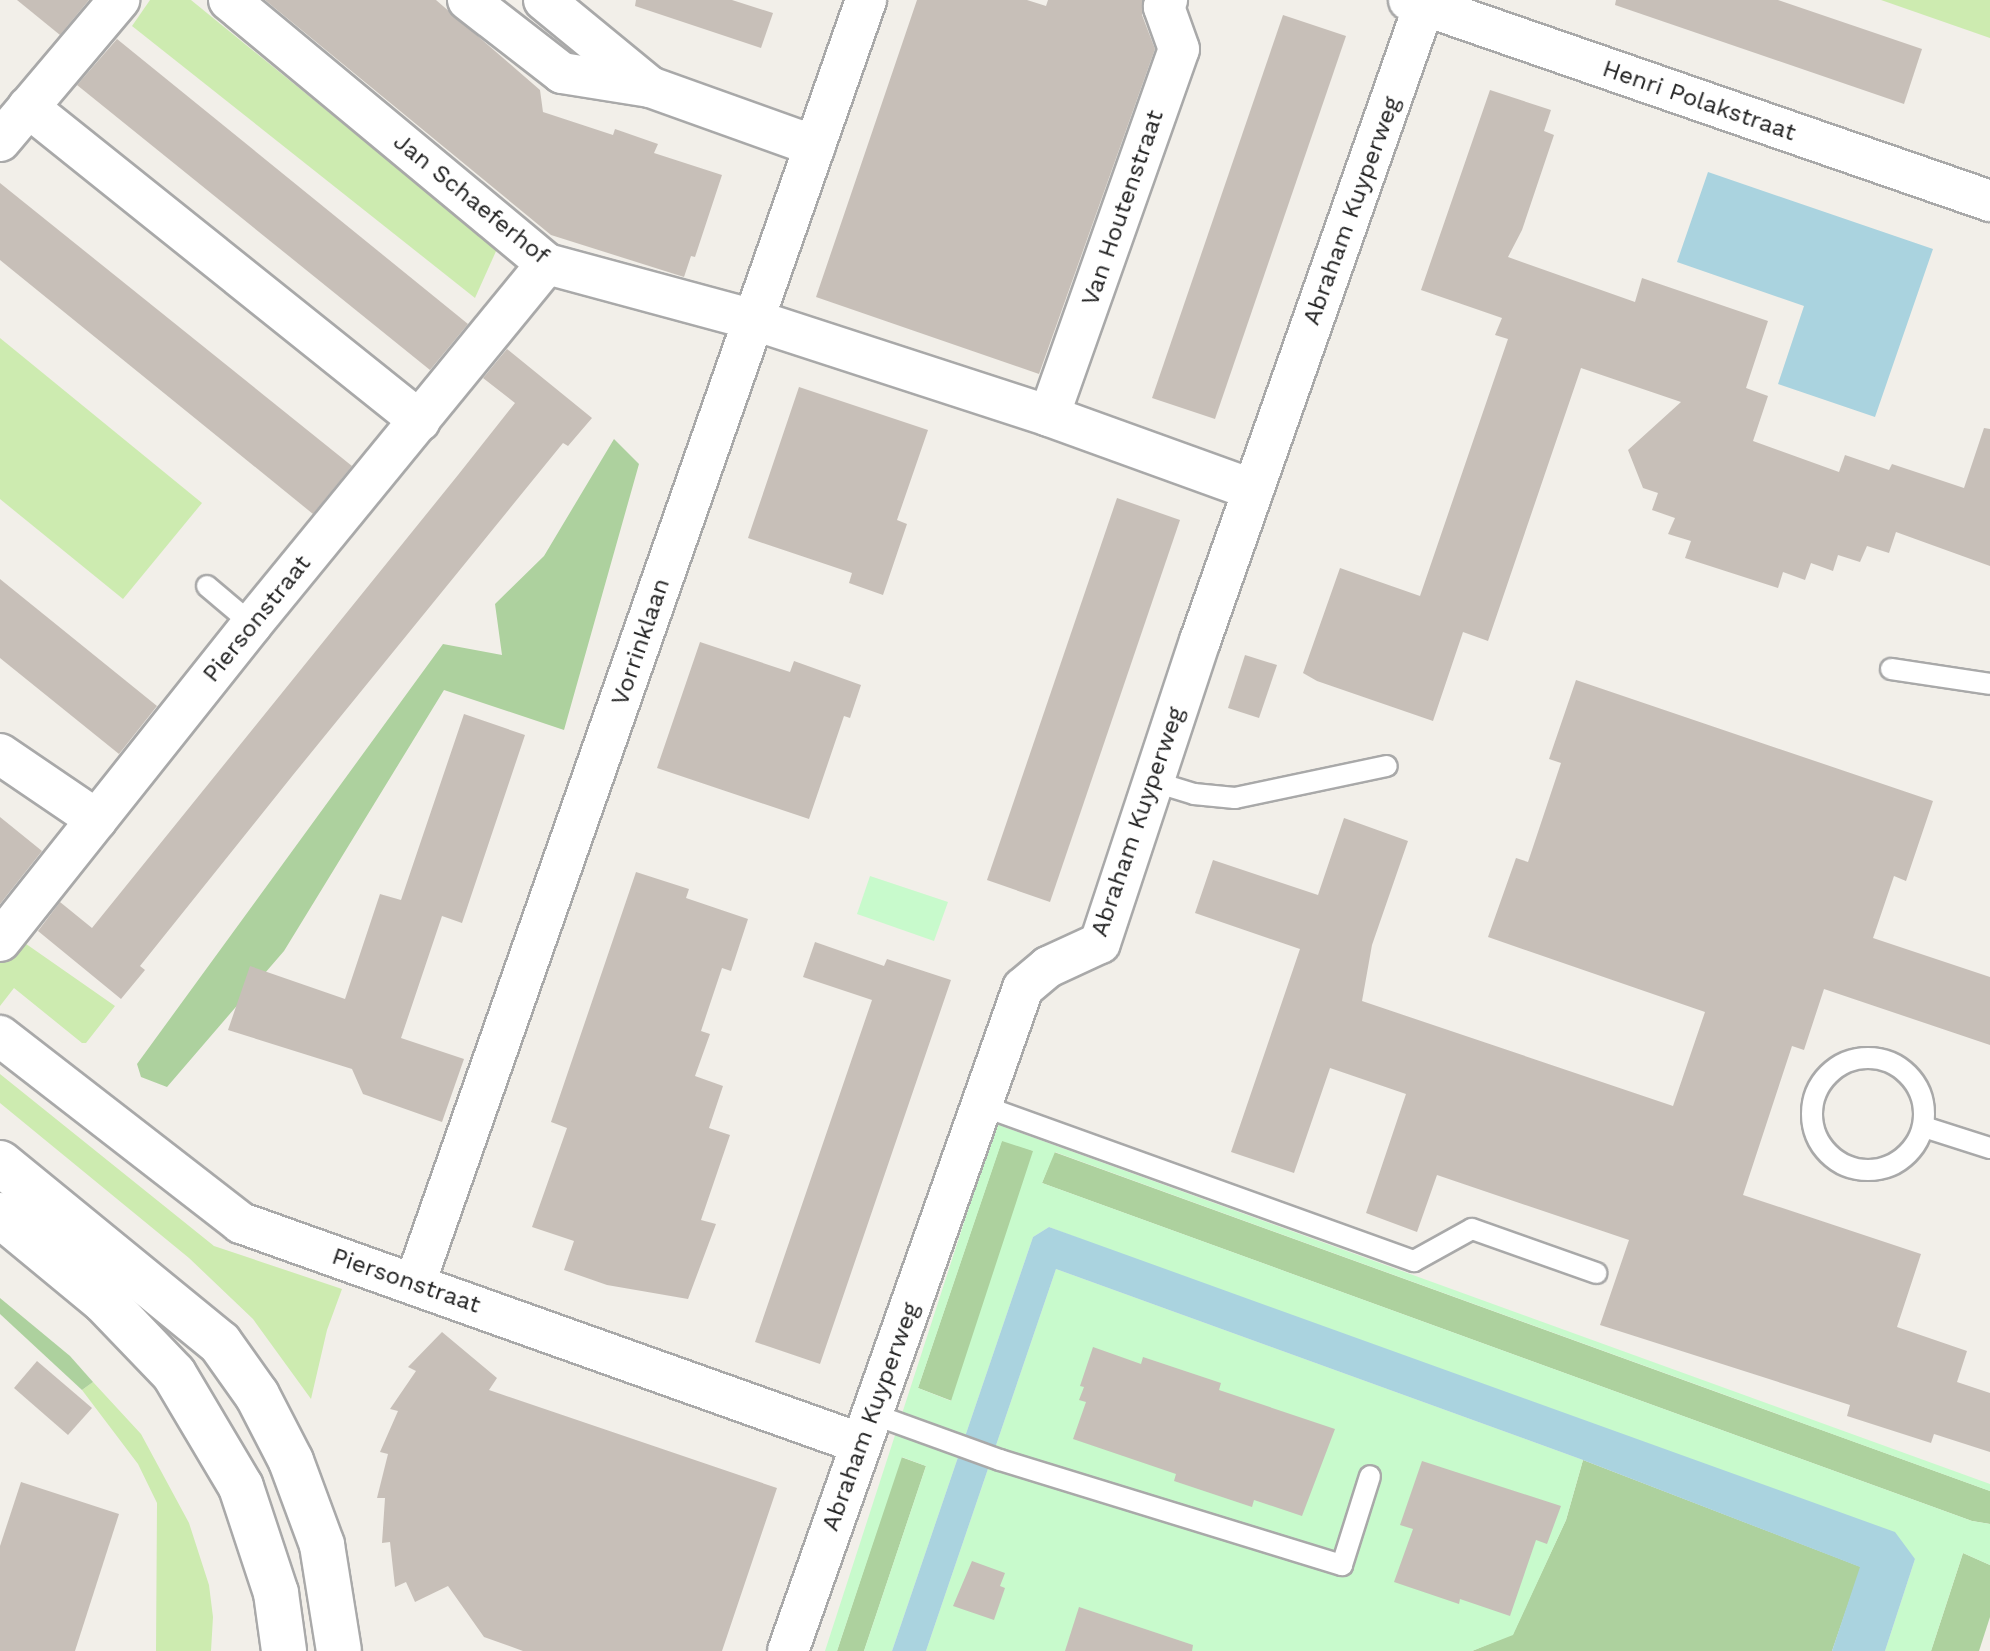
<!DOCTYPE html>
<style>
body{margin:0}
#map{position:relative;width:1990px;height:1651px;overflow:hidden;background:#f2efe9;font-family:"Work Sans",sans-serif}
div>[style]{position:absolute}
.grass>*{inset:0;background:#cdebb0}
.forest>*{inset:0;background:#add19e}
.park>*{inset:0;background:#c8facc}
.water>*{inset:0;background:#aad3df}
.building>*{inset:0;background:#c7bfb8}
.roads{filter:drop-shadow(2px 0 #a9a9a9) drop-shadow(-2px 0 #a9a9a9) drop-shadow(0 2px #a9a9a9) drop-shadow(0 -2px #a9a9a9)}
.service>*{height:20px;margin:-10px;padding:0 10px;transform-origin:10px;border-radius:10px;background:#fff}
.service>.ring{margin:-10px;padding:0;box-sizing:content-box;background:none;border:20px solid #fff;border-radius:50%}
.minor>*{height:40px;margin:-20px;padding:0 20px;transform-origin:20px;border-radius:20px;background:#fff}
.tertiary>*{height:44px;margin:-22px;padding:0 22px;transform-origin:22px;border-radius:22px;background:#fff}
span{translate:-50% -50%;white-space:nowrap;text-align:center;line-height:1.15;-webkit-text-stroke:8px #fff;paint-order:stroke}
.street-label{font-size:24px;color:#222}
</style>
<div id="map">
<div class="grass">
<i style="clip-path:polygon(150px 0,191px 0,497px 249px,475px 298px,132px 26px)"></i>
<i style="clip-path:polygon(1881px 0,1990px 0,1990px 38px)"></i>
<i style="clip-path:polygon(0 338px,202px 503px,123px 599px,0 499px)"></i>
<i style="clip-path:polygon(19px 939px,115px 1006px,86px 1043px,82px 1043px,14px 988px,0 1006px,0 963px)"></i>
<i style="clip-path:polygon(0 1074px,214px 1246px,342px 1289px,327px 1330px,311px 1399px,253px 1319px,189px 1258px,0 1103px)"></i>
<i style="clip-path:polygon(93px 1382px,141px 1434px,189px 1523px,209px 1585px,213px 1617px,211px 1651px,156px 1651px,157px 1503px,138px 1464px,82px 1390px)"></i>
</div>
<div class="forest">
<i style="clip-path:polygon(614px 439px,639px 464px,564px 730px,444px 690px,284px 951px,167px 1087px,141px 1077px,137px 1064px,443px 644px,502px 655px,495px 604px,544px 556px)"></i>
<i style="clip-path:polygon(1002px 1140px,1034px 1151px,952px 1401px,918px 1388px)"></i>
<i style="clip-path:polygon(1054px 1152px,1990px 1491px,1990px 1524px,1972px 1521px,1042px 1183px)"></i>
<i style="clip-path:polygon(0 1298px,70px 1356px,93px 1382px,82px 1390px,0 1314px)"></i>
<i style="clip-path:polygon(901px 1457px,926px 1466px,864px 1651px,837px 1651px)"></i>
<i style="clip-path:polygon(1583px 1460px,1861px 1567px,1832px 1651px,1472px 1651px,1513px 1634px,1566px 1520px)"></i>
<i style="clip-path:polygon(1963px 1553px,1990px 1565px,1990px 1617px,1979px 1651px,1931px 1651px)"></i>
</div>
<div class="park">
<i style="clip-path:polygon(870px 876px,948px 902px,934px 941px,857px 914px)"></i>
<i style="clip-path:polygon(evenodd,996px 1124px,1990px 1484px,1990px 1491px,1055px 1152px,1042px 1183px,1972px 1521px,1990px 1524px,1990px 1565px,1963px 1553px,1931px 1651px,1885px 1651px,1915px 1559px,1049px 1227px,1033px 1237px,892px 1651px,864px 1651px,926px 1466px,902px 1457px,837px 1651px,825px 1651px,996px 1124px,1002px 1141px,1033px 1151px,951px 1401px,918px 1388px,1002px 1141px)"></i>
<i style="clip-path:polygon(1056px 1269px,1583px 1460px,1566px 1520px,1513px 1635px,1472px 1651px,926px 1651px)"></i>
</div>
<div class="water">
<i style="clip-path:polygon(1708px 172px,1933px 249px,1875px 417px,1778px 384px,1804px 306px,1677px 262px)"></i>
<i style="clip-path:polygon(1049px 1227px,1895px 1532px,1915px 1559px,1885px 1651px,1832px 1651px,1860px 1567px,1583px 1460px,1056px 1269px,926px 1651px,892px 1651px,1033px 1237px)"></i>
</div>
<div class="building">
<i style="clip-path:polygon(17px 0,89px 0,60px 35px)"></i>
<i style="clip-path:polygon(265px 0,436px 0,540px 90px,543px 112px,613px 135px,615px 129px,658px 144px,654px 153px,722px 175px,695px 257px,691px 256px,684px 277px,551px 235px)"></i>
<i style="clip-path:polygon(636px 0,732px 0,773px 13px,761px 48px,635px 6px)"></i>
<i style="clip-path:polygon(917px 0,1027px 0,1046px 6px,1048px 0,1143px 0,1142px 15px,1155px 49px,1039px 374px,816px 297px)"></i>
<i style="clip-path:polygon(1616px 0,1778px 0,1922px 49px,1904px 104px,1615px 5px)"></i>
<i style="clip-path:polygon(1283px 15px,1346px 36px,1215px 419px,1152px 398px)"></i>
<i style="clip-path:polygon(117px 39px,468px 324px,430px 370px,77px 85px)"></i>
<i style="clip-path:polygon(1490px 90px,1551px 110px,1544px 131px,1554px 135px,1522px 230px,1508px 257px,1635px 302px,1642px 278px,1768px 321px,1746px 388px,1768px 396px,1753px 441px,1839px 472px,1845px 455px,1889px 470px,1892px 464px,1964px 488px,1984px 428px,1990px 429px,1990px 566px,1896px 532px,1889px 553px,1867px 546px,1860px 562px,1838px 555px,1833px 571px,1811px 563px,1805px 580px,1783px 572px,1778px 588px,1685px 558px,1691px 541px,1668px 534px,1675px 518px,1652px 510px,1658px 493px,1643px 488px,1628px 450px,1681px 402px,1581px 368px,1488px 641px,1463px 632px,1433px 721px,1317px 681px,1303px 673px,1340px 568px,1420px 596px,1508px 339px,1495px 335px,1502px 318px,1421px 290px)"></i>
<i style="clip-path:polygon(0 183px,352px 466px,313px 514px,0 260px)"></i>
<i style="clip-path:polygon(507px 349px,592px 418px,568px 446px,563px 443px,293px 775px,140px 966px,145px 970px,121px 999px,38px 931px,60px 902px,92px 928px,458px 475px,515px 403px,483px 378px)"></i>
<i style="clip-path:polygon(799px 387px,928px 430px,897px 520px,907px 524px,883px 595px,849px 583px,852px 573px,748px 538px)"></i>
<i style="clip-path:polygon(1117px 498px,1180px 520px,1050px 902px,987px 880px)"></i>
<i style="clip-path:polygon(0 579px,157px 706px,119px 754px,0 658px)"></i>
<i style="clip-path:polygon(700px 642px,790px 672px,794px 661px,861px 685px,850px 718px,844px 716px,809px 819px,657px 768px)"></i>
<i style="clip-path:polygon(1245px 655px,1277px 665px,1259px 718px,1228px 708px)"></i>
<i style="clip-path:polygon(1576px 680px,1933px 801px,1906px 881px,1894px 876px,1873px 938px,1990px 977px,1990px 1045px,1824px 989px,1804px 1050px,1792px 1046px,1743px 1195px,1921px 1254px,1897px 1327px,1967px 1351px,1957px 1382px,1990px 1393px,1990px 1452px,1934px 1434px,1931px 1443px,1847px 1416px,1850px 1405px,1600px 1325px,1629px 1240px,1437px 1175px,1417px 1232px,1366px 1213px,1406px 1094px,1330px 1068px,1294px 1173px,1231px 1152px,1300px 949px,1195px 913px,1213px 860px,1318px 895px,1344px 818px,1408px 841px,1372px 945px,1362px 1001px,1673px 1106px,1705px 1012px,1488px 937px,1516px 858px,1528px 862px,1561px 763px,1549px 759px)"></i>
<i style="clip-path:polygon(464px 714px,525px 735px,462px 923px,442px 916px,401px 1038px,464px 1059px,442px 1122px,363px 1094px,352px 1069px,228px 1030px,250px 966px,345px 999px,380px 894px,401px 900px)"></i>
<i style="clip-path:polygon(0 817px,42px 851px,0 904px)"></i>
<i style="clip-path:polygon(636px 872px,689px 889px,686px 898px,748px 919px,731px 971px,722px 968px,701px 1031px,710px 1034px,695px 1076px,723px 1086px,709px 1128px,730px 1135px,701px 1220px,716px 1224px,688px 1299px,607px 1285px,564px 1270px,574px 1241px,532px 1227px,567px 1128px,551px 1122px)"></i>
<i style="clip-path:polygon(815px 942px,884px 966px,887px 959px,951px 980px,820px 1364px,755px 1342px,872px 1000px,803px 977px)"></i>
<i style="clip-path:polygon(442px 1332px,497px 1378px,489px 1390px,777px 1488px,722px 1651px,523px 1651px,484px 1637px,448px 1586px,415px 1602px,406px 1582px,395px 1587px,390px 1542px,382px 1543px,385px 1498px,377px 1498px,388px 1454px,380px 1452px,398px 1411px,390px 1409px,416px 1371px,408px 1367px)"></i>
<i style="clip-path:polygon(1093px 1347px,1141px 1364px,1143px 1357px,1221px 1383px,1219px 1390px,1335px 1429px,1302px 1516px,1254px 1500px,1252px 1507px,1174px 1481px,1176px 1474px,1073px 1439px,1086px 1402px,1079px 1400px,1084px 1387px,1080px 1386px)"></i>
<i style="clip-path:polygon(37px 1361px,92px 1408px,68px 1435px,14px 1388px)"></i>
<i style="clip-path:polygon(1422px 1461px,1561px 1506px,1547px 1544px,1536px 1540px,1510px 1616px,1460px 1599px,1459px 1604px,1394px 1582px,1413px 1529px,1400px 1525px)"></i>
<i style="clip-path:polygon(21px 1482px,119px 1514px,75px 1651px,0 1651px,0 1546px)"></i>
<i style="clip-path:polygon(972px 1561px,1005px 1573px,1000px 1586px,1005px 1588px,994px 1620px,953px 1606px)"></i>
<i style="clip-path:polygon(1079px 1607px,1193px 1645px,1192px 1651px,1065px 1651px)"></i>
</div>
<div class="roads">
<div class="service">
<i style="left:207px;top:586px;width:59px;rotate:40.2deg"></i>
<i style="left:1891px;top:669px;width:100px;rotate:8.6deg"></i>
<i style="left:1155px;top:782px;width:41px;rotate:17.1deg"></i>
<i style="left:1194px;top:794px;width:41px;rotate:5.6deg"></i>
<i style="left:1235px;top:798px;width:155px;rotate:-11.9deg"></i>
<i class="ring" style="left:1812px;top:1058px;width:92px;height:92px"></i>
<i style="left:983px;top:1106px;width:458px;rotate:19.8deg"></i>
<i style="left:1414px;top:1261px;width:66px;rotate:-28.9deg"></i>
<i style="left:1472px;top:1229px;width:132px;rotate:19.5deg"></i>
<i style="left:1924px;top:1127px;width:69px;rotate:17.7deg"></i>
<i style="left:870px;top:1413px;width:138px;rotate:19.9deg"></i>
<i style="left:1000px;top:1460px;width:358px;rotate:17.1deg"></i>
<i style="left:1342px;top:1565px;width:93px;rotate:-72.5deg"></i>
</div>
<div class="minor">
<i style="left:229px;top:0;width:413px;rotate:39.7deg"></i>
<i style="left:547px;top:264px;width:214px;rotate:15.1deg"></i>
<i style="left:754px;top:320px;width:310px;rotate:18deg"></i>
<i style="left:1049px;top:416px;width:217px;rotate:19.9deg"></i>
<i style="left:468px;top:0;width:119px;rotate:37.8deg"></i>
<i style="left:562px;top:73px;width:89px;rotate:9deg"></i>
<i style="left:544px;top:0;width:137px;rotate:39.4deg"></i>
<i style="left:650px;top:87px;width:175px;rotate:19.7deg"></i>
<i style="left:1409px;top:0;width:615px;rotate:19.08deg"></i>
<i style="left:28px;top:107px;width:502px;rotate:38.7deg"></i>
<i style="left:0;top:141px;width:185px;rotate:-49.8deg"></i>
<i style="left:1049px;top:416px;width:389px;rotate:-70.5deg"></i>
<i style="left:1179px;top:49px;width:45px;rotate:-109.7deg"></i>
<i style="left:1164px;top:7px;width:8px;rotate:-67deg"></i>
<i style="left:0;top:754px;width:117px;rotate:34.2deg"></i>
<i style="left:0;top:941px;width:405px;rotate:-51.5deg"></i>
<i style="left:252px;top:624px;width:465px;rotate:-50.7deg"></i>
<i style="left:0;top:1036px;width:305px;rotate:37.8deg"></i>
<i style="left:241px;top:1223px;width:656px;rotate:19.6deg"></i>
<i style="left:415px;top:1283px;width:1360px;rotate:-70.63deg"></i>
<i style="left:788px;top:1651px;width:703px;rotate:-70.48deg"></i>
<i style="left:1023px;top:988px;width:33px;rotate:-40deg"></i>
<i style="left:1048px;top:967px;width:57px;rotate:-24.8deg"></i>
<i style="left:1100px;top:943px;width:318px;rotate:-71.7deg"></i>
<i style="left:1200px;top:641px;width:680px;rotate:-70.58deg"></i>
</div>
<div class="tertiary">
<i style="left:0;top:1163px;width:284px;rotate:39.3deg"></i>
<i style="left:220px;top:1343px;width:64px;rotate:54.6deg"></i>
<i style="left:257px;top:1395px;width:74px;rotate:62.7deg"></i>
<i style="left:291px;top:1461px;width:90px;rotate:69.7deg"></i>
<i style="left:322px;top:1545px;width:107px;rotate:80.9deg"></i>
<i style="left:0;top:1215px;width:135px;rotate:39.6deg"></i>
<i style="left:104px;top:1301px;width:101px;rotate:46.2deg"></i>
<i style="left:174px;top:1374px;width:131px;rotate:59.3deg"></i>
<i style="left:241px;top:1487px;width:112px;rotate:71.7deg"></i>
<i style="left:276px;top:1593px;width:59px;rotate:82.1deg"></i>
</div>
</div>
<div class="street-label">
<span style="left:1699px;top:101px;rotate:19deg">Henri Polakstraat</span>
<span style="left:471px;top:199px;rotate:39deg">Jan Schaeferhof</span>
<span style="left:1123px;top:208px;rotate:-71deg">Van Houtenstraat</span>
<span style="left:1352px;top:211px;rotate:-70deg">Abraham Kuyperweg</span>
<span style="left:257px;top:619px;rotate:-51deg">Piersonstraat</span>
<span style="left:641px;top:642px;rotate:-71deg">Vorrinklaan</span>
<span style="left:1138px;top:822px;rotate:-71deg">Abraham Kuyperweg</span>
<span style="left:406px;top:1281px;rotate:19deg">Piersonstraat</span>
<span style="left:871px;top:1417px;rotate:-70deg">Abraham Kuyperweg</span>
</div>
</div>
